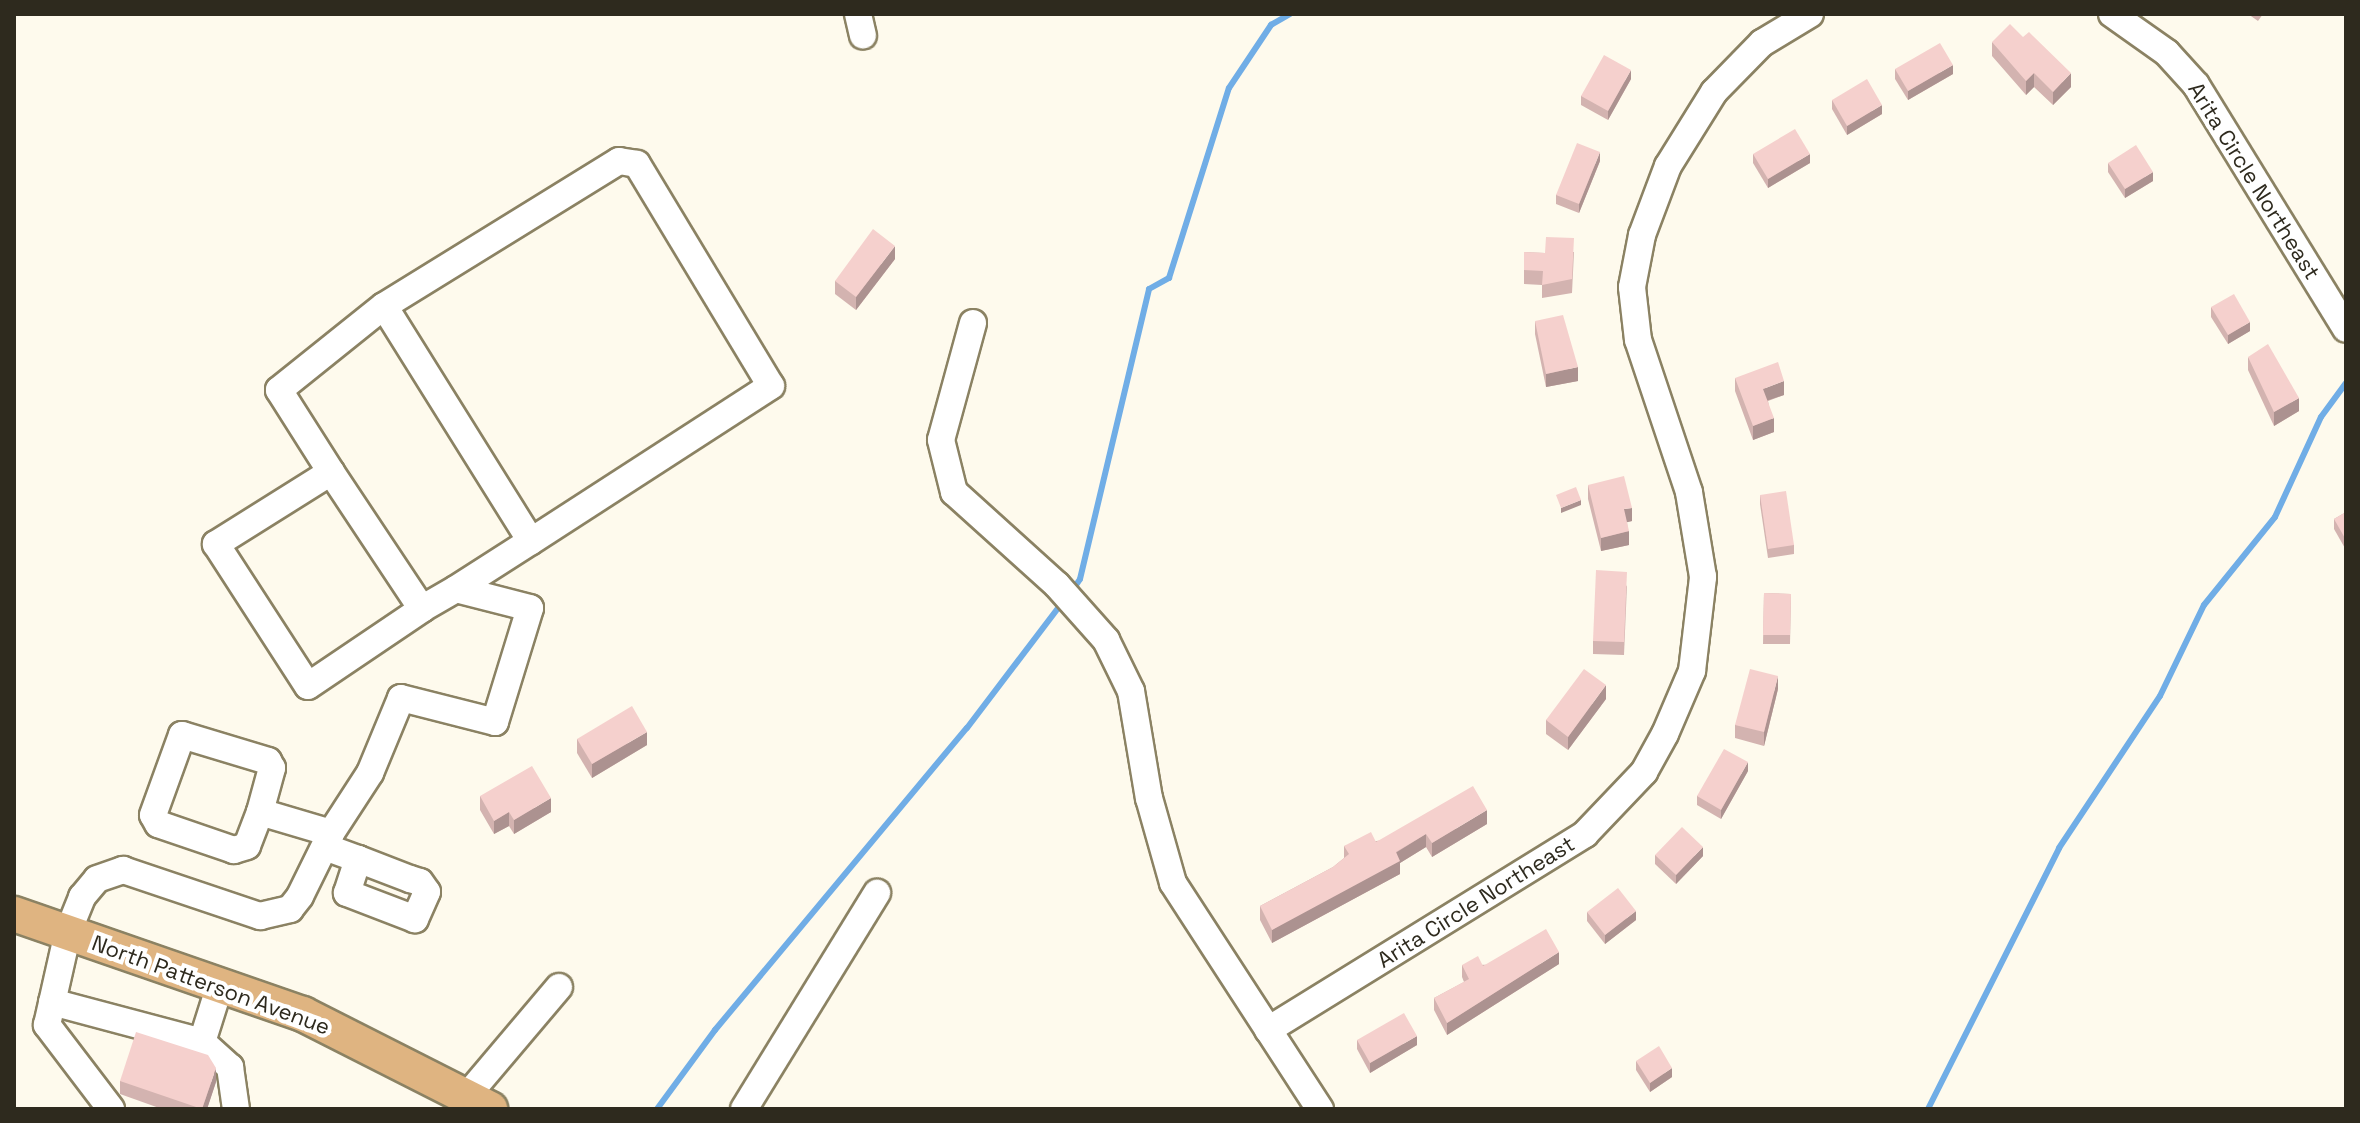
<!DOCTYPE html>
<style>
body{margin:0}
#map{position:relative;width:2360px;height:1123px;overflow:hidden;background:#fefaed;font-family:"Space Grotesk",sans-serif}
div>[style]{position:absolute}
.stream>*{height:6px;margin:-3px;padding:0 3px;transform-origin:3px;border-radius:3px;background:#70ade6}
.roads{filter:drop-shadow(2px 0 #8b8263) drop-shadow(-2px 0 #8b8263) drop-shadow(0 2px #8b8263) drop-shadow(0 -2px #8b8263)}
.minor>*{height:26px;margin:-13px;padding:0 13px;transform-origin:13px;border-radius:13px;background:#fff}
.major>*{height:34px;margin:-17px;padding:0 17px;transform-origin:17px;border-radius:17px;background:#dfb481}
.wall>*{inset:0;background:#d3b3b0}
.shaded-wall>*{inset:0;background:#ac9290}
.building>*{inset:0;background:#f5d0cd}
span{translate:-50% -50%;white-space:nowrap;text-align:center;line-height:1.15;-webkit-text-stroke:8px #fff;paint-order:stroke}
.street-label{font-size:22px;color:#2e2a1e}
.frame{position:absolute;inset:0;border:16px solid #2e2a1e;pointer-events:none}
</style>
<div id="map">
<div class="stream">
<i style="left:1072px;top:591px;width:14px;rotate:-56deg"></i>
<i style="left:1080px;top:579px;width:298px;rotate:-76.6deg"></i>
<i style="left:1149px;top:289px;width:23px;rotate:-29deg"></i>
<i style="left:1169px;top:278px;width:199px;rotate:-72.5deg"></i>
<i style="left:1229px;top:88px;width:76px;rotate:-56.3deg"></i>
<i style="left:1271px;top:25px;width:22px;rotate:-30deg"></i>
<i style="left:657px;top:1109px;width:98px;rotate:-53.7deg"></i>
<i style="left:715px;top:1030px;width:393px;rotate:-50.2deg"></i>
<i style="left:967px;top:728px;width:157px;rotate:-52.8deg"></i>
<i style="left:1928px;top:1109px;width:292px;rotate:-63.3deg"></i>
<i style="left:2059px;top:848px;width:182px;rotate:-56.4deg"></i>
<i style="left:2160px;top:696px;width:101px;rotate:-64.2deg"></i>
<i style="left:2204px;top:605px;width:113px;rotate:-51.1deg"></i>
<i style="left:2275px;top:517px;width:110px;rotate:-65.3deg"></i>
<i style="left:2321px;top:417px;width:42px;rotate:-53.7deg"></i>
</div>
<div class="roads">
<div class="minor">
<i style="left:858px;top:14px;width:22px;rotate:77deg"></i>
<i style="left:2112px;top:14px;width:67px;rotate:35.3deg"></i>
<i style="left:2167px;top:53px;width:43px;rotate:47.8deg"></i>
<i style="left:2196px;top:85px;width:286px;rotate:58.4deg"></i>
<i style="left:384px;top:306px;width:276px;rotate:-31.7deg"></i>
<i style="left:619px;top:161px;width:18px;rotate:9deg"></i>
<i style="left:637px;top:164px;width:259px;rotate:58.9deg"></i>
<i style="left:771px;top:386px;width:286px;rotate:147.1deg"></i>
<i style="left:973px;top:323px;width:121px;rotate:105.3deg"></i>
<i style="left:941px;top:440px;width:54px;rotate:76deg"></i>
<i style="left:954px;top:492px;width:139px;rotate:42.1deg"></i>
<i style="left:1057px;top:585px;width:74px;rotate:48.3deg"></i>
<i style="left:1106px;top:640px;width:57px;rotate:63.9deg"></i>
<i style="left:1131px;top:691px;width:109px;rotate:80.5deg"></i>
<i style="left:1149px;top:798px;width:88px;rotate:74.2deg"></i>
<i style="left:1173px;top:883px;width:270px;rotate:57deg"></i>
<i style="left:331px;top:472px;width:97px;rotate:-122.4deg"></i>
<i style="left:279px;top:390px;width:134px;rotate:-38.7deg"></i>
<i style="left:384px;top:306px;width:277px;rotate:58deg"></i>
<i style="left:531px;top:541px;width:89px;rotate:147.4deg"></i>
<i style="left:331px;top:833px;width:72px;rotate:-57deg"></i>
<i style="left:370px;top:773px;width:81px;rotate:-67.5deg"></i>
<i style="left:401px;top:698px;width:97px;rotate:14.3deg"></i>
<i style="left:495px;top:722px;width:119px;rotate:-72.9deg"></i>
<i style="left:530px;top:608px;width:76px;rotate:-165.6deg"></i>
<i style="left:456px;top:589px;width:39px;rotate:150deg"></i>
<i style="left:422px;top:609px;width:164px;rotate:-123.6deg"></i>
<i style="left:331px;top:472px;width:136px;rotate:147.9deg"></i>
<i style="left:216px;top:544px;width:169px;rotate:57.1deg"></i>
<i style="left:308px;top:686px;width:138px;rotate:-34deg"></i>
<i style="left:325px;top:847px;width:35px;rotate:20deg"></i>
<i style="left:358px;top:859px;width:56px;rotate:21deg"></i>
<i style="left:410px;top:879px;width:10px;rotate:17deg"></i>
<i style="left:420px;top:882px;width:12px;rotate:55deg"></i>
<i style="left:427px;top:892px;width:30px;rotate:114deg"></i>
<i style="left:415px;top:919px;width:73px;rotate:-159.1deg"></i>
<i style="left:347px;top:893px;width:36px;rotate:-72deg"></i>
<i style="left:220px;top:985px;width:60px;rotate:107.5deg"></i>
<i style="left:202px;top:1042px;width:38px;rotate:42deg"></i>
<i style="left:230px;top:1067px;width:42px;rotate:81.9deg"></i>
<i style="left:52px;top:1002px;width:155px;rotate:14.9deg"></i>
<i style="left:1268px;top:1030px;width:373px;rotate:-31.7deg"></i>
<i style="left:1585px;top:834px;width:86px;rotate:-46.4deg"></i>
<i style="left:1644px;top:772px;width:43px;rotate:-61.1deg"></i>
<i style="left:1665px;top:734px;width:69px;rotate:-66.8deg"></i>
<i style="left:1692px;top:671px;width:95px;rotate:-83.3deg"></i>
<i style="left:1703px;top:577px;width:86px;rotate:-99.4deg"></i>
<i style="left:1689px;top:492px;width:160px;rotate:-108.5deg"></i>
<i style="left:1638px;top:340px;width:53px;rotate:-96.5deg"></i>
<i style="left:1632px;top:287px;width:53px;rotate:-79.1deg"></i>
<i style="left:1642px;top:235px;width:74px;rotate:-69.4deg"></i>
<i style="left:1668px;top:166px;width:87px;rotate:-58.1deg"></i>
<i style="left:1714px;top:92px;width:69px;rotate:-45.6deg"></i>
<i style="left:1762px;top:43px;width:56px;rotate:-31.1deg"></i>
<i style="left:466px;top:1097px;width:144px;rotate:-49.8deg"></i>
<i style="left:111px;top:1109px;width:106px;rotate:-127.3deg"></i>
<i style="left:47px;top:1025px;width:95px;rotate:-77.3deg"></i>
<i style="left:68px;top:932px;width:38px;rotate:-68deg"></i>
<i style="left:82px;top:897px;width:23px;rotate:-50deg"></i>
<i style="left:97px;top:879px;width:28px;rotate:-19deg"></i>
<i style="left:123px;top:870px;width:145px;rotate:18.6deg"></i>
<i style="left:260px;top:916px;width:31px;rotate:-13deg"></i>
<i style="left:290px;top:909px;width:16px;rotate:-52deg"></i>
<i style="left:300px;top:896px;width:70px;rotate:-63.8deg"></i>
<i style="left:331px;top:833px;width:74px;rotate:-163.5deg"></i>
<i style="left:260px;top:812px;width:36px;rotate:111deg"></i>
<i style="left:247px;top:846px;width:14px;rotate:163deg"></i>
<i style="left:234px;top:850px;width:80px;rotate:-161.1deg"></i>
<i style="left:158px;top:824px;width:10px;rotate:-119deg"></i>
<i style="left:153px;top:815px;width:85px;rotate:-70.1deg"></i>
<i style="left:182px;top:735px;width:90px;rotate:16.8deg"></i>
<i style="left:268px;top:761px;width:8px;rotate:60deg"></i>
<i style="left:272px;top:768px;width:46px;rotate:105.3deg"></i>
<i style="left:744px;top:1109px;width:254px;rotate:-58.4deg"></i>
</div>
<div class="major">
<i style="left:14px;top:914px;width:306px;rotate:19.1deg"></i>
<i style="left:303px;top:1014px;width:210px;rotate:26.9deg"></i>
</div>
</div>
<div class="wall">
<i style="clip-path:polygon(2248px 14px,2263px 14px,2258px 21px)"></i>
<i style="clip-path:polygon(1992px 42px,2071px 87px,2053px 105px,2034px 87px,2026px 95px,1992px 56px)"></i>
<i style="clip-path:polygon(1895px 69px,1953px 74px,1908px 100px,1895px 79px)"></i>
<i style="clip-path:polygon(1631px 79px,1608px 120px,1581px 105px,1581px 96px)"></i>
<i style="clip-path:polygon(1832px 100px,1882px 114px,1847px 135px,1832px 109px)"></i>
<i style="clip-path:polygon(1753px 154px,1810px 163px,1768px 188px,1753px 163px)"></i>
<i style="clip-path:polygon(1600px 161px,1579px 213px,1556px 204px,1556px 195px)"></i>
<i style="clip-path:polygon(2108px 163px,2153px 181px,2125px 198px,2108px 172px)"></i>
<i style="clip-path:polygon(1524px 252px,1545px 253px,1574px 252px,1572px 293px,1542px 298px,1542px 285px,1524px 284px)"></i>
<i style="clip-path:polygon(895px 259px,856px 310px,835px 294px,835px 281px)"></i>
<i style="clip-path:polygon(2211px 307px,2250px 331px,2228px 344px,2211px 317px)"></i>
<i style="clip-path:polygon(1535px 321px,1578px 381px,1546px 387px,1535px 334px)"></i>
<i style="clip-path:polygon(2248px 357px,2299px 411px,2274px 426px,2248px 370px)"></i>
<i style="clip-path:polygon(1735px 378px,1784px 395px,1768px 401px,1774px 432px,1753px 440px,1735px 391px)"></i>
<i style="clip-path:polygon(1588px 485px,1632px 521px,1627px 522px,1629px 545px,1601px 551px,1588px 499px)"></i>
<i style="clip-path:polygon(1760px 495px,1794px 545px,1794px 554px,1768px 558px,1760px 504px)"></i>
<i style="clip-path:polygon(2346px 512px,2346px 550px,2334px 529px,2334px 519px)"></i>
<i style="clip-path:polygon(1627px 585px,1624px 655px,1593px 654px,1593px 641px)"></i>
<i style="clip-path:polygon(1764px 593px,1791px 594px,1790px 644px,1763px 644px)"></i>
<i style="clip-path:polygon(1778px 689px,1764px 746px,1735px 738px,1735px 725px)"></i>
<i style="clip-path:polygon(1606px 699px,1568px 750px,1546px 734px,1546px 720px)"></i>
<i style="clip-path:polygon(577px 739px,647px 745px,592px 778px,577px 753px)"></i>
<i style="clip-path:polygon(1748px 771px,1721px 819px,1697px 805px,1697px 796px)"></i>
<i style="clip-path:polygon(480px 796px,551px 812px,514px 834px,509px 826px,494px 834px,480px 810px)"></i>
<i style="clip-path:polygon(1487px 824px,1432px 857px,1426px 847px,1400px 863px,1400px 874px,1272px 943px,1260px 920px,1260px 906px,1333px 867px,1344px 858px,1344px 846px)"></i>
<i style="clip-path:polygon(1655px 855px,1703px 856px,1676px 884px,1655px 864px)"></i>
<i style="clip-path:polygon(1587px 912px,1636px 920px,1605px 944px,1587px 921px)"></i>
<i style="clip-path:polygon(1559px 964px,1447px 1035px,1434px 1010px,1434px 998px,1464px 982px,1462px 977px,1462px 965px)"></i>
<i style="clip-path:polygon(1357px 1040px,1417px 1045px,1370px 1073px,1357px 1049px)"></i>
<i style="clip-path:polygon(1636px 1061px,1672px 1077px,1650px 1092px,1636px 1070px)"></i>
<i style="clip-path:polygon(120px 1081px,216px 1082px,207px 1109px,162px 1109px,120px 1094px)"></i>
</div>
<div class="shaded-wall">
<i style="clip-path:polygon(1953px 65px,1953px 74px,1908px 100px,1908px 91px)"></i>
<i style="clip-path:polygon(1631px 70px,1631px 79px,1608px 120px,1608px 111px)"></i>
<i style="clip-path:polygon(2034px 73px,2034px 87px,2026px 95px,2026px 81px)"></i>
<i style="clip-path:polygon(2071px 73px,2071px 87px,2053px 105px,2053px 92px)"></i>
<i style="clip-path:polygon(1882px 105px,1882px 114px,1847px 135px,1847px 126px)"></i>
<i style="clip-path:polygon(1600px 152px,1600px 161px,1579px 213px,1579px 204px)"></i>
<i style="clip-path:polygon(1810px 154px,1810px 163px,1768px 188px,1768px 179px)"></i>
<i style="clip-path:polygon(2153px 172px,2153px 181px,2125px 198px,2125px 189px)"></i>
<i style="clip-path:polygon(895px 246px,895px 259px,856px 310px,856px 297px)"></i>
<i style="clip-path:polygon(2250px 322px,2250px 331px,2228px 344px,2228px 335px)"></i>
<i style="clip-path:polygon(1578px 367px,1578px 381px,1546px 387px,1546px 374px)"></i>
<i style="clip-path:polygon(1784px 381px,1784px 395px,1763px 402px,1763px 389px)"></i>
<i style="clip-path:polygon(2299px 398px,2299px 411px,2274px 426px,2274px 412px)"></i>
<i style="clip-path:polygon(1774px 418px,1774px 432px,1753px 440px,1753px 426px)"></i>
<i style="clip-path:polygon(1581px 500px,1581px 505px,1561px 513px,1561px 508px)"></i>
<i style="clip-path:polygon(1632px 508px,1632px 521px,1624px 523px,1624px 509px)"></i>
<i style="clip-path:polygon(1629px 531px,1629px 545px,1601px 551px,1601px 538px)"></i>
<i style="clip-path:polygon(1778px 676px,1778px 689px,1764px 746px,1764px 732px)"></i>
<i style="clip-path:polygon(1606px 685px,1606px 699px,1568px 750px,1568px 737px)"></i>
<i style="clip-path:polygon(647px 732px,647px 745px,592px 778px,592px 764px)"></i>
<i style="clip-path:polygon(1748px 762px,1748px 771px,1721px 819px,1721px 810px)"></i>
<i style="clip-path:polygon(551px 798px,551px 812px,514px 834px,514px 820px)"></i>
<i style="clip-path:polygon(1487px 810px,1487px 824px,1432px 857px,1432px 843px)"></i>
<i style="clip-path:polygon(509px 812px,509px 826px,494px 834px,494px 821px)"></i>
<i style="clip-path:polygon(1426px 834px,1426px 847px,1400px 863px,1400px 874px,1272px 943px,1272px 930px)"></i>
<i style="clip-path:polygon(1703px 847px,1703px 856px,1676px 884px,1676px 875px)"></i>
<i style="clip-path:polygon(1636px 911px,1636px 920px,1605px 944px,1605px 935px)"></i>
<i style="clip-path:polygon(1559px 952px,1559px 964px,1447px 1035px,1447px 1023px)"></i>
<i style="clip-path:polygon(1417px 1036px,1417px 1045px,1370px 1073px,1370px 1063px)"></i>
<i style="clip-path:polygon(216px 1068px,216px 1082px,207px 1109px,202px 1109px)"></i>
<i style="clip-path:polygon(1672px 1068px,1672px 1077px,1650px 1092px,1650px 1083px)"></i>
</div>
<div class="building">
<i style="clip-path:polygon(2010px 24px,2023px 37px,2029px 32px,2071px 73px,2053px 92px,2034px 73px,2026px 81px,1992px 42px)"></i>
<i style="clip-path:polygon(1940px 43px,1953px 65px,1908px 91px,1895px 69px)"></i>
<i style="clip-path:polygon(1604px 55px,1631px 70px,1608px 111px,1581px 96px)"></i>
<i style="clip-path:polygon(1867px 79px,1882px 105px,1847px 126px,1832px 100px)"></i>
<i style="clip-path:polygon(1795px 129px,1810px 154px,1768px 179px,1753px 154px)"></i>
<i style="clip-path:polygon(1577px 143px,1600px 152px,1579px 204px,1556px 195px)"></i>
<i style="clip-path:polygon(2136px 145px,2153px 172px,2125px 189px,2108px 163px)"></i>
<i style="clip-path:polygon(873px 229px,895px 246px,856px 297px,835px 281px)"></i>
<i style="clip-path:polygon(1546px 237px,1574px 238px,1572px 279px,1542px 285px,1543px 271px,1524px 270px,1524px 252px,1545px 253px)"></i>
<i style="clip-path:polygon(2234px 294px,2250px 322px,2228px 335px,2211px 307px)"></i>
<i style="clip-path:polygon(1563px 315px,1578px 367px,1546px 374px,1535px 321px)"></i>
<i style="clip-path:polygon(2268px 344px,2299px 398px,2274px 412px,2248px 357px)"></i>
<i style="clip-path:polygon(1778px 362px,1784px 381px,1763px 389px,1774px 418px,1753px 426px,1735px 378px)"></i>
<i style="clip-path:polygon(1624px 476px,1632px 508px,1624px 509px,1629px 531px,1601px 538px,1588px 485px)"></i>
<i style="clip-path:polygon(1576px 487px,1581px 500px,1561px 508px,1556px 495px)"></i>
<i style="clip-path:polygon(1786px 491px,1794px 545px,1768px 549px,1760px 495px)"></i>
<i style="clip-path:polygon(2346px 512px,2346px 540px,2334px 519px)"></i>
<i style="clip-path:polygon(1596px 570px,1627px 572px,1624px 642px,1593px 641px)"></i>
<i style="clip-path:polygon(1764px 593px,1791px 594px,1790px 635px,1763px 635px)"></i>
<i style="clip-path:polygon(1584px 669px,1606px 685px,1568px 737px,1546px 720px)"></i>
<i style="clip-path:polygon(1750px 669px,1778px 676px,1764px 732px,1735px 725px)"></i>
<i style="clip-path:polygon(632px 706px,647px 732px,592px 764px,577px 739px)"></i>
<i style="clip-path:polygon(1724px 749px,1748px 762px,1721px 810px,1697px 796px)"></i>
<i style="clip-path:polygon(532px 766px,551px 798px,514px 820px,509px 812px,494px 821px,480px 796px)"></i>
<i style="clip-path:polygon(1473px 786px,1487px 810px,1432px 843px,1426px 834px,1396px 852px,1400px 861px,1272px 930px,1260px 906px,1333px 867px,1349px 854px,1344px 846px,1371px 832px,1376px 842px)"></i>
<i style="clip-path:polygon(1682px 827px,1703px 847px,1676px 875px,1655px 855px)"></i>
<i style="clip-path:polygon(1618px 888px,1636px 911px,1605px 935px,1587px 912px)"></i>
<i style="clip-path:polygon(1546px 929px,1559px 952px,1447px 1023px,1434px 998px,1469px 979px,1462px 965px,1478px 956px,1483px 966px)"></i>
<i style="clip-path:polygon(1404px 1013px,1417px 1036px,1370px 1063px,1357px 1040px)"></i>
<i style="clip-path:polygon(136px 1032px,208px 1055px,216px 1068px,202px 1109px,120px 1081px)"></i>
<i style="clip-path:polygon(1659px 1046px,1672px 1068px,1650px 1083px,1636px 1061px)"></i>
</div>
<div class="street-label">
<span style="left:2254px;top:181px;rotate:58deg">Arita Circle Northeast</span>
<span style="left:1476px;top:902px;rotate:-32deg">Arita Circle Northeast</span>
<span style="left:211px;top:985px;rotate:20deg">North Patterson Avenue</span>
</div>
<div class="frame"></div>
</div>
